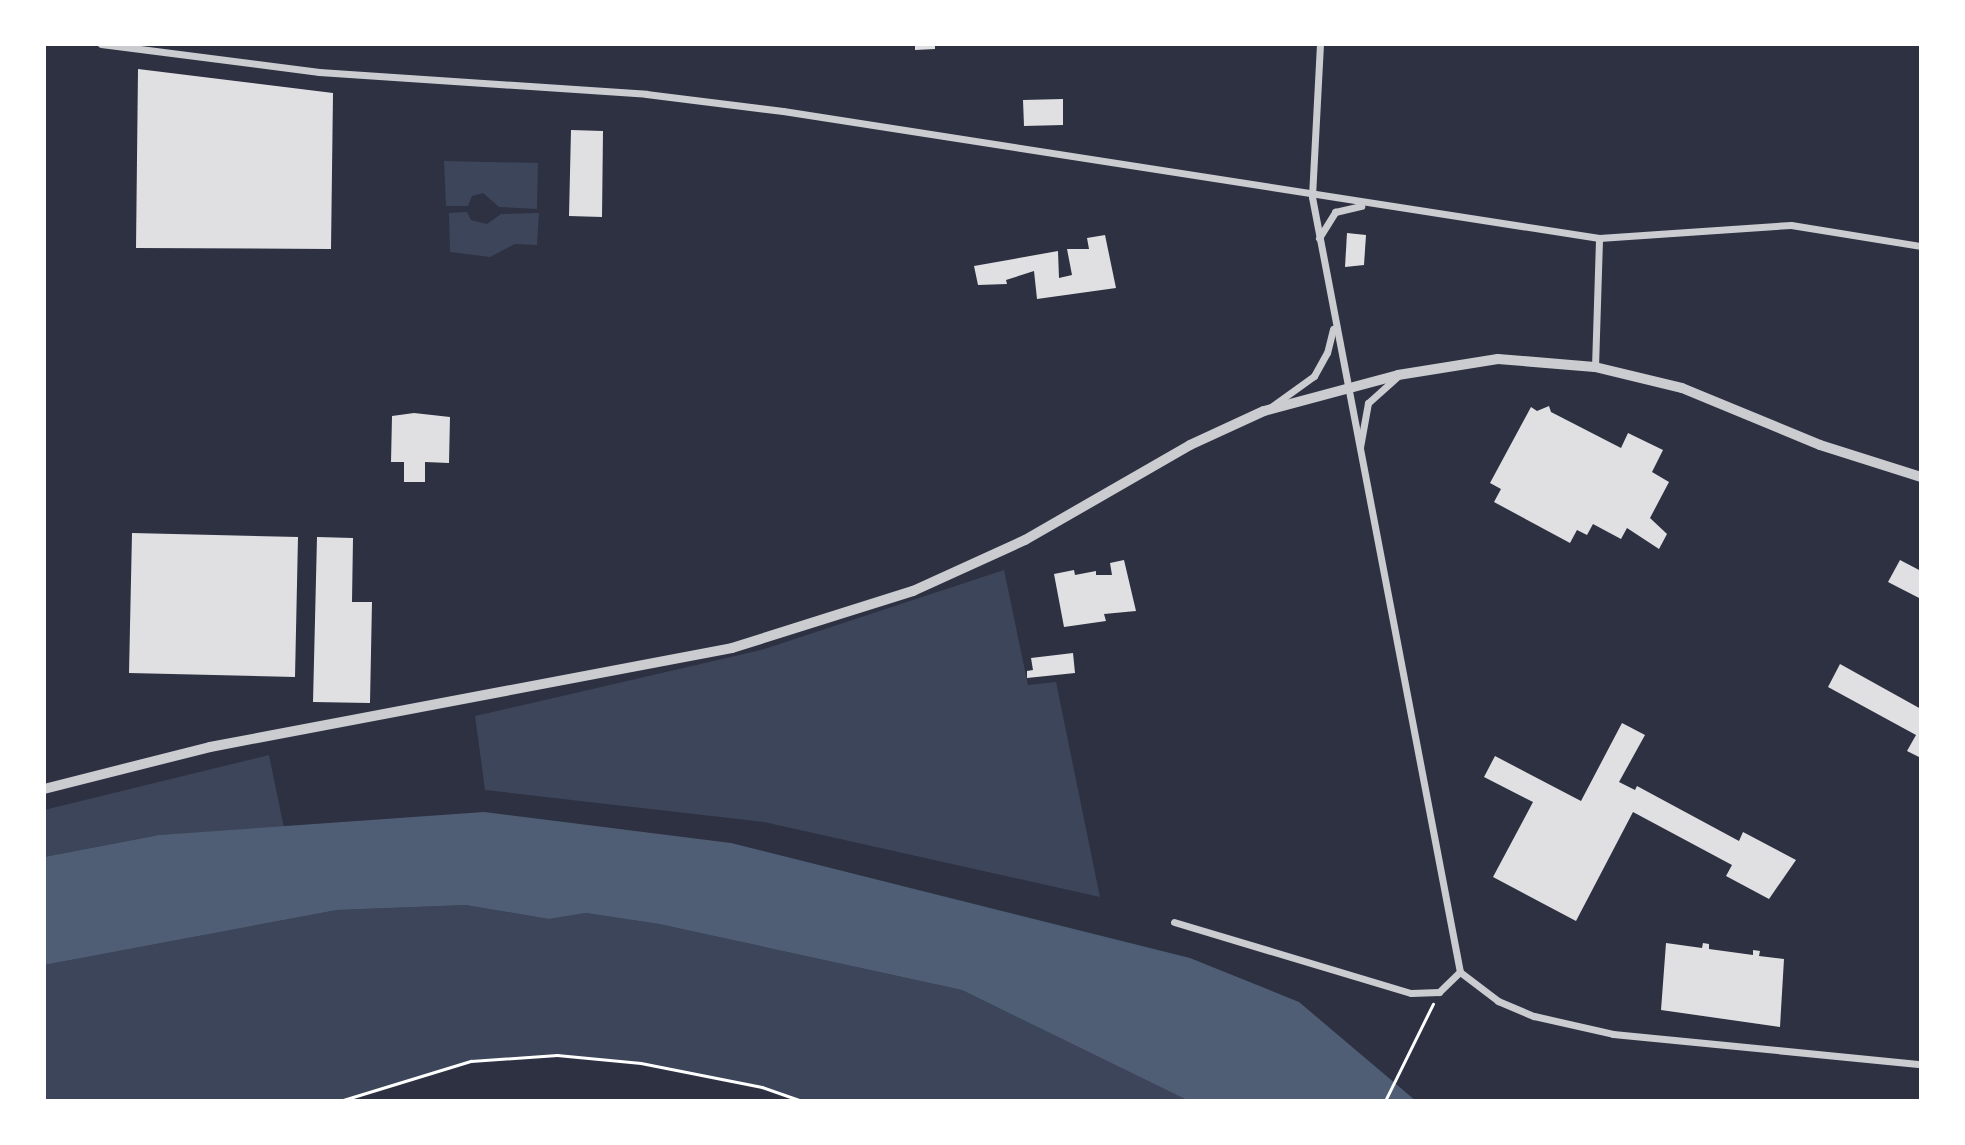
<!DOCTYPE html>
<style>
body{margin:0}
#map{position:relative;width:1965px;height:1145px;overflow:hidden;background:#2d3142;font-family:Figtree,sans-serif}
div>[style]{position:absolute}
.green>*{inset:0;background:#3c4559}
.water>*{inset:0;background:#4f5d75}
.building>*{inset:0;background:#e0e0e3}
.path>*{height:2.5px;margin:-1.25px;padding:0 1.25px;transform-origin:1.25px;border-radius:1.25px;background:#fff}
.minor>*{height:7px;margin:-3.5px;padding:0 3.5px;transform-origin:3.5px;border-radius:3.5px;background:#caccd0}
.tertiary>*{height:10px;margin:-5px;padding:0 5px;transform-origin:5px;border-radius:5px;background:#caccd0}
span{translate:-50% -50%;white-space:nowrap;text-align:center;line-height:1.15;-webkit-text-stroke:5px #fff;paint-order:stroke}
.frame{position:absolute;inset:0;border:46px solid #fff;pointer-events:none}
</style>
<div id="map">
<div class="green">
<i style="clip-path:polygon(444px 161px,538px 163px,537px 209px,499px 207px,483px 193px,472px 196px,468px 206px,446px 206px)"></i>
<i style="clip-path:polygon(467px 212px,471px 220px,487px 224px,501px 214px,539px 213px,537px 245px,515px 244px,490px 257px,450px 252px,449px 213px)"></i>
<i style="clip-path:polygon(1004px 570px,1028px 685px,1056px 682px,1100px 897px,764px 822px,485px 790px,475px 716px,761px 650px)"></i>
<i style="clip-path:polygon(269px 755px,284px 828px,159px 835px,44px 857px,44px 810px)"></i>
<i style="clip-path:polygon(466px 905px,549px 919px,586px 913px,659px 924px,962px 990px,1189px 1101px,802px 1101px,762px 1087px,641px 1063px,557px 1055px,471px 1061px,340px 1101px,44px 1101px,44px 965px,337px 910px)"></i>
</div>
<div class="water">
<i style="clip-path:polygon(484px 812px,731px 843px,1190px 958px,1299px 1002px,1416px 1101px,1189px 1101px,962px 990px,659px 924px,586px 913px,549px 919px,466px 905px,337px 910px,44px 965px,44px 857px,159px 835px)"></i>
</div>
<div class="building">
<i style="clip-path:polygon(915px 44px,935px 44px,935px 49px,915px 50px)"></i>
<i style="clip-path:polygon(138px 69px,333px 93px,331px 249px,136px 248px)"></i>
<i style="clip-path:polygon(1063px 99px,1063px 125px,1024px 126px,1023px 100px)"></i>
<i style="clip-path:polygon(571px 130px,603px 131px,602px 217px,569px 216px)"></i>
<i style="clip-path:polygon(1347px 233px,1366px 235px,1364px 265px,1345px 267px)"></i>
<i style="clip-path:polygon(1105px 235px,1116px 288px,1037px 299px,1034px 271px,1006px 280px,1007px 284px,978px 285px,974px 266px,1058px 251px,1059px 278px,1072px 275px,1067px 249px,1089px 249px,1087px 238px)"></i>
<i style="clip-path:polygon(1549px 406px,1551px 412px,1621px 448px,1628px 433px,1663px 450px,1652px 472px,1669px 482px,1650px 518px,1667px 534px,1659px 549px,1627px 528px,1621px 539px,1593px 524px,1587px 535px,1577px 530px,1570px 543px,1494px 502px,1501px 489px,1490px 483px,1531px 407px,1537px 411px)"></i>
<i style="clip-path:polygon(414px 413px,450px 417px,449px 463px,425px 462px,425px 482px,404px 482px,404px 462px,391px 462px,392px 416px)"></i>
<i style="clip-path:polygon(132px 533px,298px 537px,295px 677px,129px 673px)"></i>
<i style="clip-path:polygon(317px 537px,353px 538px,352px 602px,372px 602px,370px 703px,313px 702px)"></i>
<i style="clip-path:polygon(1124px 560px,1136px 611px,1104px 614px,1106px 621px,1064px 627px,1054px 574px,1074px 570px,1075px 575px,1096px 571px,1096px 575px,1112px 575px,1110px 563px)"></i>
<i style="clip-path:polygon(1900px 560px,1921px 571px,1921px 599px,1888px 582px)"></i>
<i style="clip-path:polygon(1073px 653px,1075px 673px,1027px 678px,1027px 671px,1033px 670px,1031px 658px)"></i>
<i style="clip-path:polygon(1840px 664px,1921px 709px,1921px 758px,1907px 751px,1916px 735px,1828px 687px)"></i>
<i style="clip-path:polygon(1622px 723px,1645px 735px,1619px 782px,1635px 790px,1637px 786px,1739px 841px,1743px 832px,1796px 860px,1769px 899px,1726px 876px,1732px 865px,1633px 812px,1576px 921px,1493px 877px,1533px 802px,1484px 777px,1495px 756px,1581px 801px)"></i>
<i style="clip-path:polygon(1666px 943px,1702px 948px,1703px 943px,1709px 944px,1709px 949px,1753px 955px,1753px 950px,1760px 951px,1759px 956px,1784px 959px,1780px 1027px,1661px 1010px)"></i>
</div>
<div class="path">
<i style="left:340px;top:1101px;width:137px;rotate:-17deg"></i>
<i style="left:471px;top:1061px;width:86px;rotate:-4deg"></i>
<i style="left:557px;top:1055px;width:84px;rotate:5.4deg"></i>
<i style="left:641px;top:1063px;width:123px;rotate:11.2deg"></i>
<i style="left:762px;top:1087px;width:42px;rotate:19.3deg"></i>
<i style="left:1385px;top:1101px;width:108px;rotate:-63.7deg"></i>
</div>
<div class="minor">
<i style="left:101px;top:44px;width:220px;rotate:7.3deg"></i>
<i style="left:319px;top:72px;width:328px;rotate:3.8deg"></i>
<i style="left:646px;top:94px;width:138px;rotate:7.1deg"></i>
<i style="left:783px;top:111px;width:826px;rotate:8.85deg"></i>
<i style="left:1599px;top:238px;width:192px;rotate:-3.9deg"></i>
<i style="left:1791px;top:225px;width:132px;rotate:9.2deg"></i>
<i style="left:1320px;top:44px;width:153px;rotate:93deg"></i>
<i style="left:1312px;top:197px;width:789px;rotate:79.19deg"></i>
<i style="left:1460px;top:972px;width:48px;rotate:37.3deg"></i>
<i style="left:1498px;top:1001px;width:39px;rotate:23deg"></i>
<i style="left:1534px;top:1016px;width:81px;rotate:12.8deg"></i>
<i style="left:1613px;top:1034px;width:309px;rotate:5.6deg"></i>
<i style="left:1319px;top:238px;width:31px;rotate:-58deg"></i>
<i style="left:1335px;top:212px;width:27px;rotate:-13deg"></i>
<i style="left:1595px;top:367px;width:129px;rotate:-88.2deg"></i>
<i style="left:1271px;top:407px;width:53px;rotate:-35.8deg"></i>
<i style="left:1314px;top:376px;width:26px;rotate:-61deg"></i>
<i style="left:1327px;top:353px;width:25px;rotate:-76deg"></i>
<i style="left:1360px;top:447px;width:45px;rotate:-79.7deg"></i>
<i style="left:1368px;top:403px;width:38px;rotate:-42deg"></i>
<i style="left:1174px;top:922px;width:247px;rotate:16.7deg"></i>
<i style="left:1411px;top:993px;width:28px;rotate:-2deg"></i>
<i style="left:1439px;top:992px;width:29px;rotate:-44deg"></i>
</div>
<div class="tertiary">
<i style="left:44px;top:789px;width:171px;rotate:-14.2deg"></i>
<i style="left:210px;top:747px;width:531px;rotate:-10.74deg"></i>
<i style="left:732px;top:648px;width:190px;rotate:-17.5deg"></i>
<i style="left:913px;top:591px;width:123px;rotate:-24.5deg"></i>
<i style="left:1025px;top:540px;width:190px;rotate:-29.9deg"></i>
<i style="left:1190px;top:445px;width:81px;rotate:-24.7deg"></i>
<i style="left:1264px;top:411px;width:139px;rotate:-15deg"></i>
<i style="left:1398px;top:375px;width:101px;rotate:-9.1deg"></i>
<i style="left:1498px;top:359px;width:97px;rotate:4.7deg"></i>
<i style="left:1595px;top:367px;width:89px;rotate:13.6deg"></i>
<i style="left:1682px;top:388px;width:149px;rotate:22.4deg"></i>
<i style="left:1820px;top:445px;width:106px;rotate:17.6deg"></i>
</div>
<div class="frame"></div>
</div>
